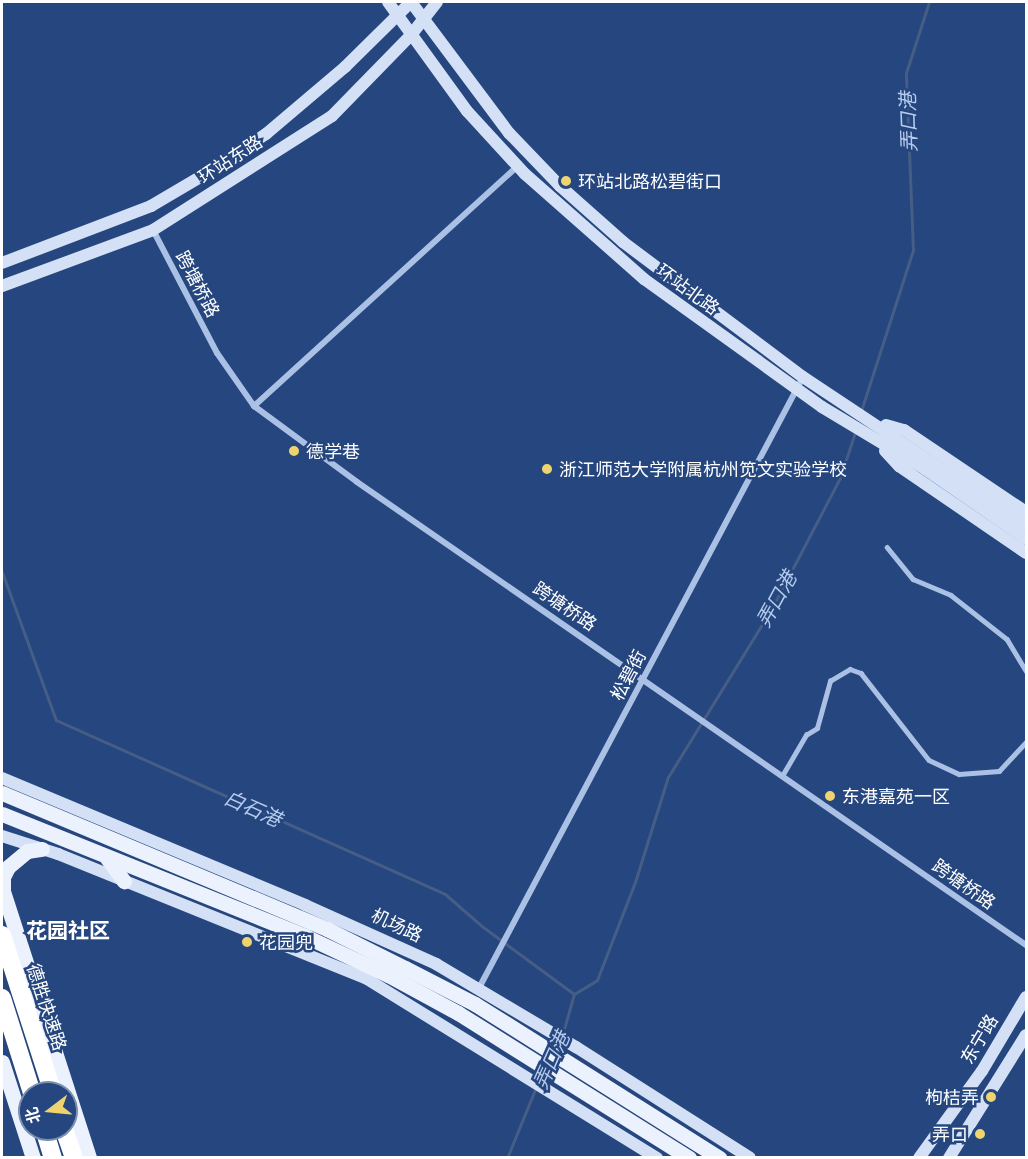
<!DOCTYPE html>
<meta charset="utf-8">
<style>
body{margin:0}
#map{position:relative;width:1028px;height:1159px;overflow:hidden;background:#25467e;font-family:Lato,"Noto Sans SC",sans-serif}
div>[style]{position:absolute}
.stream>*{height:3px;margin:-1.5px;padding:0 1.5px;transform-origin:1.5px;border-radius:1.5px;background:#465d86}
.lane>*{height:4.5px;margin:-2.25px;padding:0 2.25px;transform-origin:2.25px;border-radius:2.25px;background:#aac1e5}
.street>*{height:6px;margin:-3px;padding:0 3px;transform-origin:3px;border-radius:3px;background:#aac1e5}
.secondary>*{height:12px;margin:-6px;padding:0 6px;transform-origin:6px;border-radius:6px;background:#d4e0f5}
.primary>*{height:15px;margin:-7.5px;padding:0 7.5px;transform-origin:7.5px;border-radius:7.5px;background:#ebf1fd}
.highway>*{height:18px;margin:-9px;padding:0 9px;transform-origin:9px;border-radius:9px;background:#fff}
.dots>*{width:16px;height:16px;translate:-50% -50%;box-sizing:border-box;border:3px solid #25467e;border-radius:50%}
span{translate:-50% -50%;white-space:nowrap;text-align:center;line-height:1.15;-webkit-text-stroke:5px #25467e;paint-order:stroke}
.street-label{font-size:18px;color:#fff}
.poi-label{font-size:18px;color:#fff}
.left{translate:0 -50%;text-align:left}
.right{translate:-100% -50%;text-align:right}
.water-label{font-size:20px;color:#b6cbed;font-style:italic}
.quarter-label{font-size:21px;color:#fff;font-weight:700}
.frame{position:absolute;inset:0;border:3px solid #fff;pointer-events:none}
.north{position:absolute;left:18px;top:1081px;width:60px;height:60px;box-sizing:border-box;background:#25467e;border:2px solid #7c90b2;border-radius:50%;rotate:254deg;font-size:16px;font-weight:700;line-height:24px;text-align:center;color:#fff}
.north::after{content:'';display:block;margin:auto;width:21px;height:27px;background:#efd36f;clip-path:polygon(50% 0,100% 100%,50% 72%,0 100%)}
</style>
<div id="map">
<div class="stream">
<i style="left:861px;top:411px;width:169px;rotate:-72.1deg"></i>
<i style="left:913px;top:250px;width:177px;rotate:-92.3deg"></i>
<i style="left:906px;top:73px;width:75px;rotate:-72.1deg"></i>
<i style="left:2px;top:572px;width:158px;rotate:70deg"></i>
<i style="left:56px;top:720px;width:426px;rotate:24.1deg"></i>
<i style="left:445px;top:894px;width:50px;rotate:41deg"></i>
<i style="left:483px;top:927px;width:113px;rotate:36.4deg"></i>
<i style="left:562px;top:1036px;width:44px;rotate:-74.1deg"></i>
<i style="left:574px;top:994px;width:27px;rotate:-31deg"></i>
<i style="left:597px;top:980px;width:105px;rotate:-68.8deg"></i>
<i style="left:635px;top:882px;width:110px;rotate:-72.6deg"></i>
<i style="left:668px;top:777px;width:201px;rotate:-58.4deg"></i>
<i style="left:773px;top:606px;width:144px;rotate:-62.4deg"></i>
<i style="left:840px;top:478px;width:48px;rotate:-71.9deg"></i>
<i style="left:507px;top:1158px;width:77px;rotate:-67.8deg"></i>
</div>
<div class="lane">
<i style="left:887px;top:547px;width:41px;rotate:50.9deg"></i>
<i style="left:913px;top:579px;width:41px;rotate:22.8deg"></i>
<i style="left:951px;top:595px;width:71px;rotate:38.2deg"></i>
<i style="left:1007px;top:639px;width:37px;rotate:59deg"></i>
<i style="left:782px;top:776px;width:48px;rotate:-59.7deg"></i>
<i style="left:806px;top:735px;width:13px;rotate:-32deg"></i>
<i style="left:817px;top:728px;width:49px;rotate:-74.5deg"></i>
<i style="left:830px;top:681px;width:23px;rotate:-31deg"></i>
<i style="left:850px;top:669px;width:12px;rotate:20deg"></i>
<i style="left:861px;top:673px;width:110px;rotate:52deg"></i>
<i style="left:929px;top:760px;width:33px;rotate:25deg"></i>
<i style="left:959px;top:774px;width:40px;rotate:-4.3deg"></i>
<i style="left:999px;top:771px;width:40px;rotate:-47deg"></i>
</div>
<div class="street">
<i style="left:153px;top:230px;width:139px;rotate:62.5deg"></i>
<i style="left:217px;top:353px;width:65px;rotate:55.1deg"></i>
<i style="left:254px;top:406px;width:128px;rotate:36.4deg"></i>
<i style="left:357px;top:482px;width:814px;rotate:34.69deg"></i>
<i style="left:254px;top:406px;width:357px;rotate:-42.3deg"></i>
<i style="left:479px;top:988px;width:692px;rotate:-62.06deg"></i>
</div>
<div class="secondary">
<i style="left:388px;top:2px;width:135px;rotate:54.1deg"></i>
<i style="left:467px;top:111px;width:86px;rotate:47.4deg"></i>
<i style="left:525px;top:174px;width:159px;rotate:41.4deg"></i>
<i style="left:644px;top:279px;width:219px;rotate:35.7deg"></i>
<i style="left:822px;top:407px;width:120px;rotate:31deg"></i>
<i style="left:925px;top:469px;width:123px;rotate:34.7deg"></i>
<i style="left:411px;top:2px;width:164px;rotate:53.2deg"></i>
<i style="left:509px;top:133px;width:74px;rotate:46.1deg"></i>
<i style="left:560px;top:186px;width:84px;rotate:41.6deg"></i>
<i style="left:623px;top:242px;width:225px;rotate:36.9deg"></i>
<i style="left:803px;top:377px;width:268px;rotate:33.6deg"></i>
<i style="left:2px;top:263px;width:160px;rotate:-20.9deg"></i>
<i style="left:151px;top:206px;width:65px;rotate:-30.5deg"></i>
<i style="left:207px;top:173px;width:71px;rotate:-33.5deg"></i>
<i style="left:266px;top:134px;width:104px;rotate:-40.3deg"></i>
<i style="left:345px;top:67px;width:93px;rotate:-44.6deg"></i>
<i style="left:2px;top:286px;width:161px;rotate:-20.3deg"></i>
<i style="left:153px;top:230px;width:212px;rotate:-32.5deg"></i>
<i style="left:332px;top:116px;width:113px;rotate:-45.7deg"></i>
<i style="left:411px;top:35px;width:42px;rotate:-51.8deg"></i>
<i style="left:886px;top:425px;width:19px;rotate:16deg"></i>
<i style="left:904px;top:430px;width:147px;rotate:33.9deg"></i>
<i style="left:885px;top:451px;width:21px;rotate:47deg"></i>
<i style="left:899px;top:466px;width:154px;rotate:34.4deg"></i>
<i style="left:2px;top:778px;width:329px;rotate:22.7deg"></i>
<i style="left:305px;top:905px;width:144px;rotate:24.2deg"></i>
<i style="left:436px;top:964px;width:163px;rotate:30.7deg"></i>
<i style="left:576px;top:1047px;width:206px;rotate:32.5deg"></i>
<i style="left:2px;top:836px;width:59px;rotate:17.8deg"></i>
<i style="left:58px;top:854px;width:333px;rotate:22deg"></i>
<i style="left:367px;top:979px;width:341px;rotate:31.7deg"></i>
<i style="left:919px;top:1158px;width:107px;rotate:-54.1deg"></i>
<i style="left:982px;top:1071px;width:86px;rotate:-59.3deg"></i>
<i style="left:949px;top:1158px;width:145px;rotate:-58deg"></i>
</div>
<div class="primary">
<i style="left:2px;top:793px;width:352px;rotate:22.7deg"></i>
<i style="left:327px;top:929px;width:87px;rotate:26.6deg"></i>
<i style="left:405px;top:968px;width:79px;rotate:27.2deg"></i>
<i style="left:475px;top:1004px;width:289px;rotate:32.2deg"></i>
<i style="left:2px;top:814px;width:327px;rotate:21.9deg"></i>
<i style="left:305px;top:936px;width:92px;rotate:25.2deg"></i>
<i style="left:388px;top:975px;width:80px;rotate:28.5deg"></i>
<i style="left:458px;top:1013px;width:273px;rotate:32.1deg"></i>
<i style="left:107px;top:858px;width:29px;rotate:54deg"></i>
<i style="left:2px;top:888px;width:284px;rotate:72.1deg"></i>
<i style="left:3px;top:894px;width:17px;rotate:-90deg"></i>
<i style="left:3px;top:877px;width:11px;rotate:-63deg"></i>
<i style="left:8px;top:867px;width:25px;rotate:-40deg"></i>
<i style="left:27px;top:851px;width:15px;rotate:-8deg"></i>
<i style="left:2px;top:1062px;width:101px;rotate:72.1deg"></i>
</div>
<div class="highway">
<i style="left:2px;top:935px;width:166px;rotate:72.1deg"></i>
<i style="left:2px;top:998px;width:100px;rotate:72.5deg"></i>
<i style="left:44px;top:1129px;width:30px;rotate:73deg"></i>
<i style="left:64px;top:1129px;width:31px;rotate:71deg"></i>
</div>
<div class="dots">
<i style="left:566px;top:181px;background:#efd36f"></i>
<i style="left:294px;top:451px;background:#efd36f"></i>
<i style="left:547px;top:469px;background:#efd36f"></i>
<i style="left:830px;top:796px;background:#efd36f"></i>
<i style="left:247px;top:942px;background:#efd36f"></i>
<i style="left:991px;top:1097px;background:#efd36f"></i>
<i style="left:980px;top:1134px;background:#efd36f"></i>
</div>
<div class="street-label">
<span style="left:230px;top:159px;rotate:-33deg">环站东路</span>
<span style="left:198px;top:284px;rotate:62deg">跨塘桥路</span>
<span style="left:688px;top:289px;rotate:36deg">环站北路</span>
<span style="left:565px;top:606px;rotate:34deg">跨塘桥路</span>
<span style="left:628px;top:675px;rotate:-62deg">松碧街</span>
<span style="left:964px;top:884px;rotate:35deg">跨塘桥路</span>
<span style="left:397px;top:925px;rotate:25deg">机场路</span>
<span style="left:47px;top:1007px;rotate:72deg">德胜快速路</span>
<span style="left:979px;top:1039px;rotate:-59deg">东宁路</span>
</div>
<div class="poi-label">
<span class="left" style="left:578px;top:181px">环站北路松碧街口</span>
<span class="left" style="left:306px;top:451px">德学巷</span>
<span class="left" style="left:559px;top:469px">浙江师范大学附属杭州笕文实验学校</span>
<span class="left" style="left:842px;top:796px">东港嘉苑一区</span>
<span class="left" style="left:259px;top:942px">花园兜</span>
<span class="right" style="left:979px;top:1097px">枸桔弄</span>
<span class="right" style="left:968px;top:1134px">弄口</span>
</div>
<div class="water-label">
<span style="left:908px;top:122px;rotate:-92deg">弄口港</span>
<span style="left:776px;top:599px;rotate:-61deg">弄口港</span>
<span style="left:253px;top:808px;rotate:24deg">白石港</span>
<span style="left:551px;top:1060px;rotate:-66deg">弄口港</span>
</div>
<div class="quarter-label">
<span style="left:68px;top:930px">花园社区</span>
</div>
<div class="frame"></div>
<div class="north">北</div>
</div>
